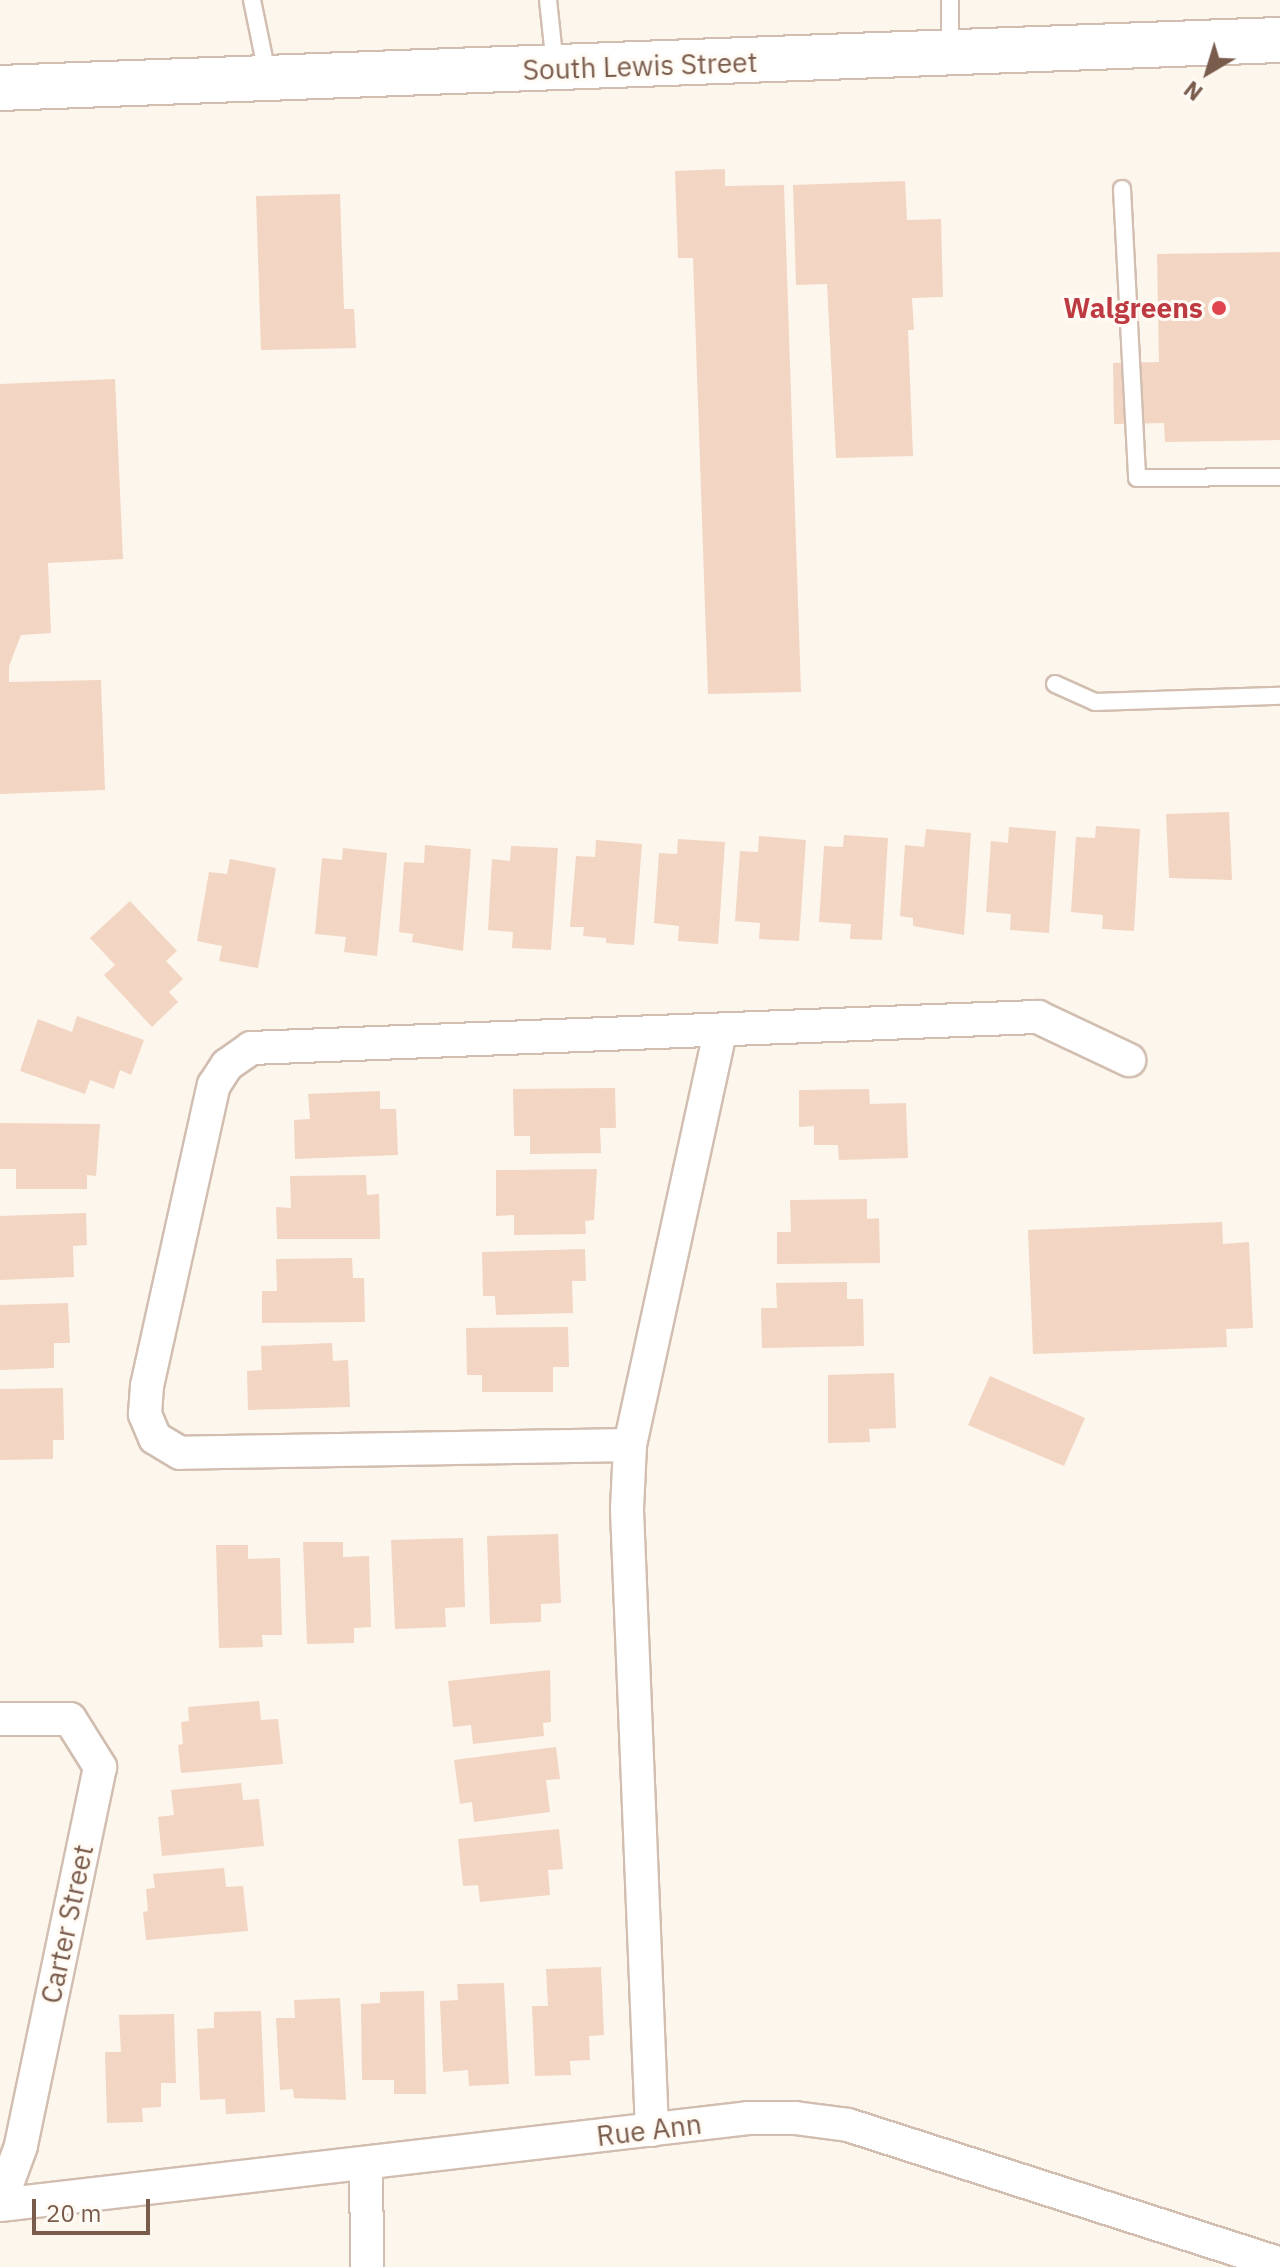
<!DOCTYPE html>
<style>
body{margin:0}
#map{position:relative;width:1280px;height:2267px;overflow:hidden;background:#fdf6ec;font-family:"IBM Plex Sans",sans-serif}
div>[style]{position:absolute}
.building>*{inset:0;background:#f3d5c3}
.roads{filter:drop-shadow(2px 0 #d1beb0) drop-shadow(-2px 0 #d1beb0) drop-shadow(0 2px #d1beb0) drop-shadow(0 -2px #d1beb0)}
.service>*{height:16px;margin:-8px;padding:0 8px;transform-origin:8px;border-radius:8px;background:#fff}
.minor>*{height:32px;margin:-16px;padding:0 16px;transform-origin:16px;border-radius:16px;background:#fff}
.secondary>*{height:44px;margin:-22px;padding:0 22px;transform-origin:22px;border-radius:22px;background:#fff}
.dots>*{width:22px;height:22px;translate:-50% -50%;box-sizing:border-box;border:4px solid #fffaf3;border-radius:50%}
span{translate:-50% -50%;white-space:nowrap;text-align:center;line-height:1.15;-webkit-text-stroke:6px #fffaf3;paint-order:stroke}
.street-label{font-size:28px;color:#7a5c4d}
.health-label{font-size:28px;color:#be3a42;font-weight:700}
.right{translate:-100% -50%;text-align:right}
.north{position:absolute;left:1168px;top:32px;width:80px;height:80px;-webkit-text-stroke:6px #fffaf3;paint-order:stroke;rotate:218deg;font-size:22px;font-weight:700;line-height:32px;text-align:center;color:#7a5c4d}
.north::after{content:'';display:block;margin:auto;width:28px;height:36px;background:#7a5c4d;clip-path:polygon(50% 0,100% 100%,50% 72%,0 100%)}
.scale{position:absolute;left:32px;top:2199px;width:118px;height:36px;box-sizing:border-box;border:4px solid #7a5c4d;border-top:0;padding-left:10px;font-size:24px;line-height:28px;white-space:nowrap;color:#7a5c4d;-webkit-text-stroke:6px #fffaf3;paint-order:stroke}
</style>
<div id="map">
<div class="building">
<i style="clip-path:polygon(725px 169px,725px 186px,784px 185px,801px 692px,708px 694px,693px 258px,678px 258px,675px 171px)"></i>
<i style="clip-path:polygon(905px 181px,907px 220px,941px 219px,943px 297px,912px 298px,914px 330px,908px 330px,913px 456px,836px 458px,827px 284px,796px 285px,793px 185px)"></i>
<i style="clip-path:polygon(340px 194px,344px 309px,354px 309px,356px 348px,261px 350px,256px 196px)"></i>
<i style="clip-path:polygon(1280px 252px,1280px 440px,1165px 442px,1164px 423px,1114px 424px,1113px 363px,1159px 362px,1157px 254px)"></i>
<i style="clip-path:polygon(115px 379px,123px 559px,48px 563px,51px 633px,21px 635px,9px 666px,9px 682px,101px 680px,105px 790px,0 794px,0 384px)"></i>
<i style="clip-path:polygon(1229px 812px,1232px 880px,1169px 878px,1166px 814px)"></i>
<i style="clip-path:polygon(1096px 826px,1140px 829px,1134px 931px,1102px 929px,1103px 915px,1071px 912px,1076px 837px,1095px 838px)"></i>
<i style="clip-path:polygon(1009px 827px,1056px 831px,1049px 933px,1010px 930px,1011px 914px,986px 912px,991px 841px,1008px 843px)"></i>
<i style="clip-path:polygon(926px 829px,971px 833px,964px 935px,913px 926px,913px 918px,900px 916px,905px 845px,924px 847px)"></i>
<i style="clip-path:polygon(844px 835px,888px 838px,882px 940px,850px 939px,851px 924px,819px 922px,824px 846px,843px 847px)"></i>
<i style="clip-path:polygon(759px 836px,806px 840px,799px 941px,759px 939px,760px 923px,735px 921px,740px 851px,758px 852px)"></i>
<i style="clip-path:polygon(678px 839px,725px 842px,718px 944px,678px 941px,679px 926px,654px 923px,659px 853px,677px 854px)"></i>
<i style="clip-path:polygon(596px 840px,642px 844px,634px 945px,606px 943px,606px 938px,583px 936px,584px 927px,570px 927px,576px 856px,595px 857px)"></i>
<i style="clip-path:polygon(425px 845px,471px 849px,463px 951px,412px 942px,413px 934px,399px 932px,404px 862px,424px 863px)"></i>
<i style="clip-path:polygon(511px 846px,558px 848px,551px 950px,512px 948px,513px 932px,488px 930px,492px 859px,510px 861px)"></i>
<i style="clip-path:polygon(343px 848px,387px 853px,377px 956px,344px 952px,346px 937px,315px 934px,322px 858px,342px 860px)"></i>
<i style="clip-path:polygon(230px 859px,276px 868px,258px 968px,219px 961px,222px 946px,197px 941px,209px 872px,227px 874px)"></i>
<i style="clip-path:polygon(130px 901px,177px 951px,166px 961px,183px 979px,169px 992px,178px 1002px,152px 1027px,104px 975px,115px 965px,90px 938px)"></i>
<i style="clip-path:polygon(77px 1016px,144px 1040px,131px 1075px,120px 1070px,114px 1089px,90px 1080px,85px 1094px,20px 1071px,38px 1019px,72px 1032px)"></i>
<i style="clip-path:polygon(615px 1088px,616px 1128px,600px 1128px,601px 1153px,530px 1154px,530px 1136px,514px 1136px,513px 1089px)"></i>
<i style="clip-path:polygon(869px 1089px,870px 1104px,906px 1103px,908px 1158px,839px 1160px,838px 1145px,814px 1145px,814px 1126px,799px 1127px,799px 1090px)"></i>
<i style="clip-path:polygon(380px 1091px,380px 1109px,396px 1109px,398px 1155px,295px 1159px,294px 1120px,310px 1119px,308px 1094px)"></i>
<i style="clip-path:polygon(0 1123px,100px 1124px,96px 1176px,87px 1175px,87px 1189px,16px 1189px,16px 1169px,0 1169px)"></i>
<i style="clip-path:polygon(597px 1169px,594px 1220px,585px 1221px,586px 1234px,514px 1235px,514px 1215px,496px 1216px,496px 1170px)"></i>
<i style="clip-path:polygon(366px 1175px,367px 1195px,379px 1194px,380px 1239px,277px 1239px,276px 1207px,291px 1208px,290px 1176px)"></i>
<i style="clip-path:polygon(867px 1199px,867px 1219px,879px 1218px,880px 1263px,777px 1264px,777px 1232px,791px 1232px,790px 1200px)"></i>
<i style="clip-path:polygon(86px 1213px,87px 1245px,73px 1246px,74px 1277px,0 1280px,0 1216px)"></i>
<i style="clip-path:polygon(1222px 1222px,1223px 1244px,1249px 1242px,1253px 1328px,1226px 1329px,1227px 1347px,1033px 1354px,1028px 1230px)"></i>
<i style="clip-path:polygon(585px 1249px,586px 1281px,572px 1281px,573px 1313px,496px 1315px,495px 1296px,483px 1296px,482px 1252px)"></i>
<i style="clip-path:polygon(352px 1258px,353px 1278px,364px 1278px,365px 1322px,262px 1323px,262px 1291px,277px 1291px,276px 1259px)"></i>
<i style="clip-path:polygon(847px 1282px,847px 1299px,863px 1299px,864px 1346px,762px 1348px,761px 1308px,777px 1308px,776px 1283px)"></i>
<i style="clip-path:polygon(68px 1303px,70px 1343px,54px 1343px,54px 1368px,0 1370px,0 1305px)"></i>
<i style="clip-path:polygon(568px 1327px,569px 1367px,553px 1367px,553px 1392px,482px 1392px,482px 1375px,467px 1375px,466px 1328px)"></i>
<i style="clip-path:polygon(332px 1343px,333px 1361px,348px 1360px,350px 1407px,248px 1410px,247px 1371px,262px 1370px,261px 1346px)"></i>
<i style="clip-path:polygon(894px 1373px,896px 1428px,869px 1429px,870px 1442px,828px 1443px,828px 1375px)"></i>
<i style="clip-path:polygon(990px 1376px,1085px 1418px,1064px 1466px,968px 1425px)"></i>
<i style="clip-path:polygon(63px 1388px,64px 1440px,53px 1440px,53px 1459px,0 1460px,0 1389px)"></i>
<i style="clip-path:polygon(558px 1534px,561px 1603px,541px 1604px,541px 1622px,490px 1624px,487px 1536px)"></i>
<i style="clip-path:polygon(463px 1538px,465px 1607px,445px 1608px,446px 1627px,395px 1629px,391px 1540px)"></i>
<i style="clip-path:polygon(303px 1542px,343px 1542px,343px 1557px,369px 1556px,371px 1627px,354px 1628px,354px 1643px,307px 1644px)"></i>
<i style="clip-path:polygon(216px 1545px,248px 1545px,248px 1559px,280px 1558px,282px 1635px,262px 1635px,263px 1647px,219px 1648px)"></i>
<i style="clip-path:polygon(550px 1670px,551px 1722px,543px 1723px,544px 1736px,473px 1744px,471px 1725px,453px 1727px,448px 1681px)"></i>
<i style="clip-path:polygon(259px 1701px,261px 1720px,278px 1719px,283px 1764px,181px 1773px,178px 1745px,183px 1744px,181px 1722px,189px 1721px,188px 1707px)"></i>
<i style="clip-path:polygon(556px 1747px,560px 1779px,546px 1780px,550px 1812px,474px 1822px,472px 1802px,460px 1804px,454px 1760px)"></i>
<i style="clip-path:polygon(241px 1783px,243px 1800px,259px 1799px,264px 1846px,162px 1856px,158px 1817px,174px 1815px,171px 1790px)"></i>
<i style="clip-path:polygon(559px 1829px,563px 1869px,548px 1870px,550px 1895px,480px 1902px,478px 1885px,463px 1886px,458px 1839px)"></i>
<i style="clip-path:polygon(224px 1868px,226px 1887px,243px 1886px,248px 1931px,146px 1940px,143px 1912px,148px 1911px,146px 1889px,155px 1888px,153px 1874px)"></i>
<i style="clip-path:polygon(601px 1967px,604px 2035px,589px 2036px,590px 2060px,570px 2061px,571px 2075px,535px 2076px,532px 2006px,548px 2006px,546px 1969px)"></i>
<i style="clip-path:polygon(504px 1983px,509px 2084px,469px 2086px,468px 2070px,443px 2072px,440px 2001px,458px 2000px,457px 1984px)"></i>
<i style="clip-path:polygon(424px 1991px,426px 2094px,394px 2094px,394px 2080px,362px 2080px,361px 2004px,380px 2003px,380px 1992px)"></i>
<i style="clip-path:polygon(340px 1998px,346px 2100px,294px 2098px,293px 2089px,280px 2090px,276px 2018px,295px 2018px,294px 2000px)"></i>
<i style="clip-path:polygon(261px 2011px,265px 2112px,226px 2114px,225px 2099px,200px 2100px,197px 2029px,214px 2028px,214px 2012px)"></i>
<i style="clip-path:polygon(174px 2014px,176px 2083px,161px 2083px,161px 2107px,142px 2108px,143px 2122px,107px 2123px,105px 2052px,121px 2052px,119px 2015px)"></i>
</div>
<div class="roads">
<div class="service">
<i style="left:252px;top:0;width:80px;rotate:78.4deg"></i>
<i style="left:548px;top:0;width:66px;rotate:83.9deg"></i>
<i style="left:950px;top:0;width:49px;rotate:90deg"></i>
<i style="left:1122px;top:189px;width:289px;rotate:87deg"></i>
<i style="left:1137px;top:478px;width:143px;rotate:-0.4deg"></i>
<i style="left:1055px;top:684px;width:44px;rotate:24.2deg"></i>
<i style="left:1095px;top:702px;width:185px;rotate:-1.9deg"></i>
</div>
<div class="minor">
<i style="left:630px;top:1445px;width:450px;rotate:179deg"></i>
<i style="left:180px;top:1453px;width:29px;rotate:-149deg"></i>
<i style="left:155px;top:1438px;width:26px;rotate:-113deg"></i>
<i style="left:145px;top:1414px;width:28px;rotate:-86deg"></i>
<i style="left:147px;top:1386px;width:308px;rotate:-77.5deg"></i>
<i style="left:214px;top:1085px;width:24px;rotate:-57deg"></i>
<i style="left:227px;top:1065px;width:29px;rotate:-35deg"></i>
<i style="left:251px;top:1048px;width:788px;rotate:-2.26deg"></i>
<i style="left:1038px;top:1017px;width:101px;rotate:25.3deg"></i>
<i style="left:0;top:1719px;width:70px"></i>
<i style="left:70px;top:1719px;width:57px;rotate:58deg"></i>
<i style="left:100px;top:1767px;width:387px;rotate:101.8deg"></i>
<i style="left:21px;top:2146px;width:61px;rotate:110.2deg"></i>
<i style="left:652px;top:2130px;width:622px;rotate:-92.31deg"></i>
<i style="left:627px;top:1509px;width:64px;rotate:-87.3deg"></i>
<i style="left:630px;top:1445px;width:424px;rotate:-77.7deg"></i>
<i style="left:366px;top:2163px;width:104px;rotate:89.4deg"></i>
<i style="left:0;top:2205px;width:753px;rotate:-6.63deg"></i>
<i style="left:748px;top:2118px;width:47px"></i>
<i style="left:795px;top:2118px;width:53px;rotate:7.5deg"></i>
<i style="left:848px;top:2125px;width:454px;rotate:17.8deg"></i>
</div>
<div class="secondary">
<i style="left:0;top:88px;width:1281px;rotate:-2.15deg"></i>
</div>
</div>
<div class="dots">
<i style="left:1219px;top:308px;background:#e0444e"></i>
</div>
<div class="street-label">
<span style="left:640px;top:66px;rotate:-2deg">South Lewis Street</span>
<span style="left:67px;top:1924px;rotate:-78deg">Carter Street</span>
<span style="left:649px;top:2130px;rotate:-7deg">Rue Ann</span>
</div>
<div class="health-label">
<span class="right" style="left:1203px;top:308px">Walgreens</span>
</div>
<div class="north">N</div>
<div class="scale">20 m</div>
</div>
